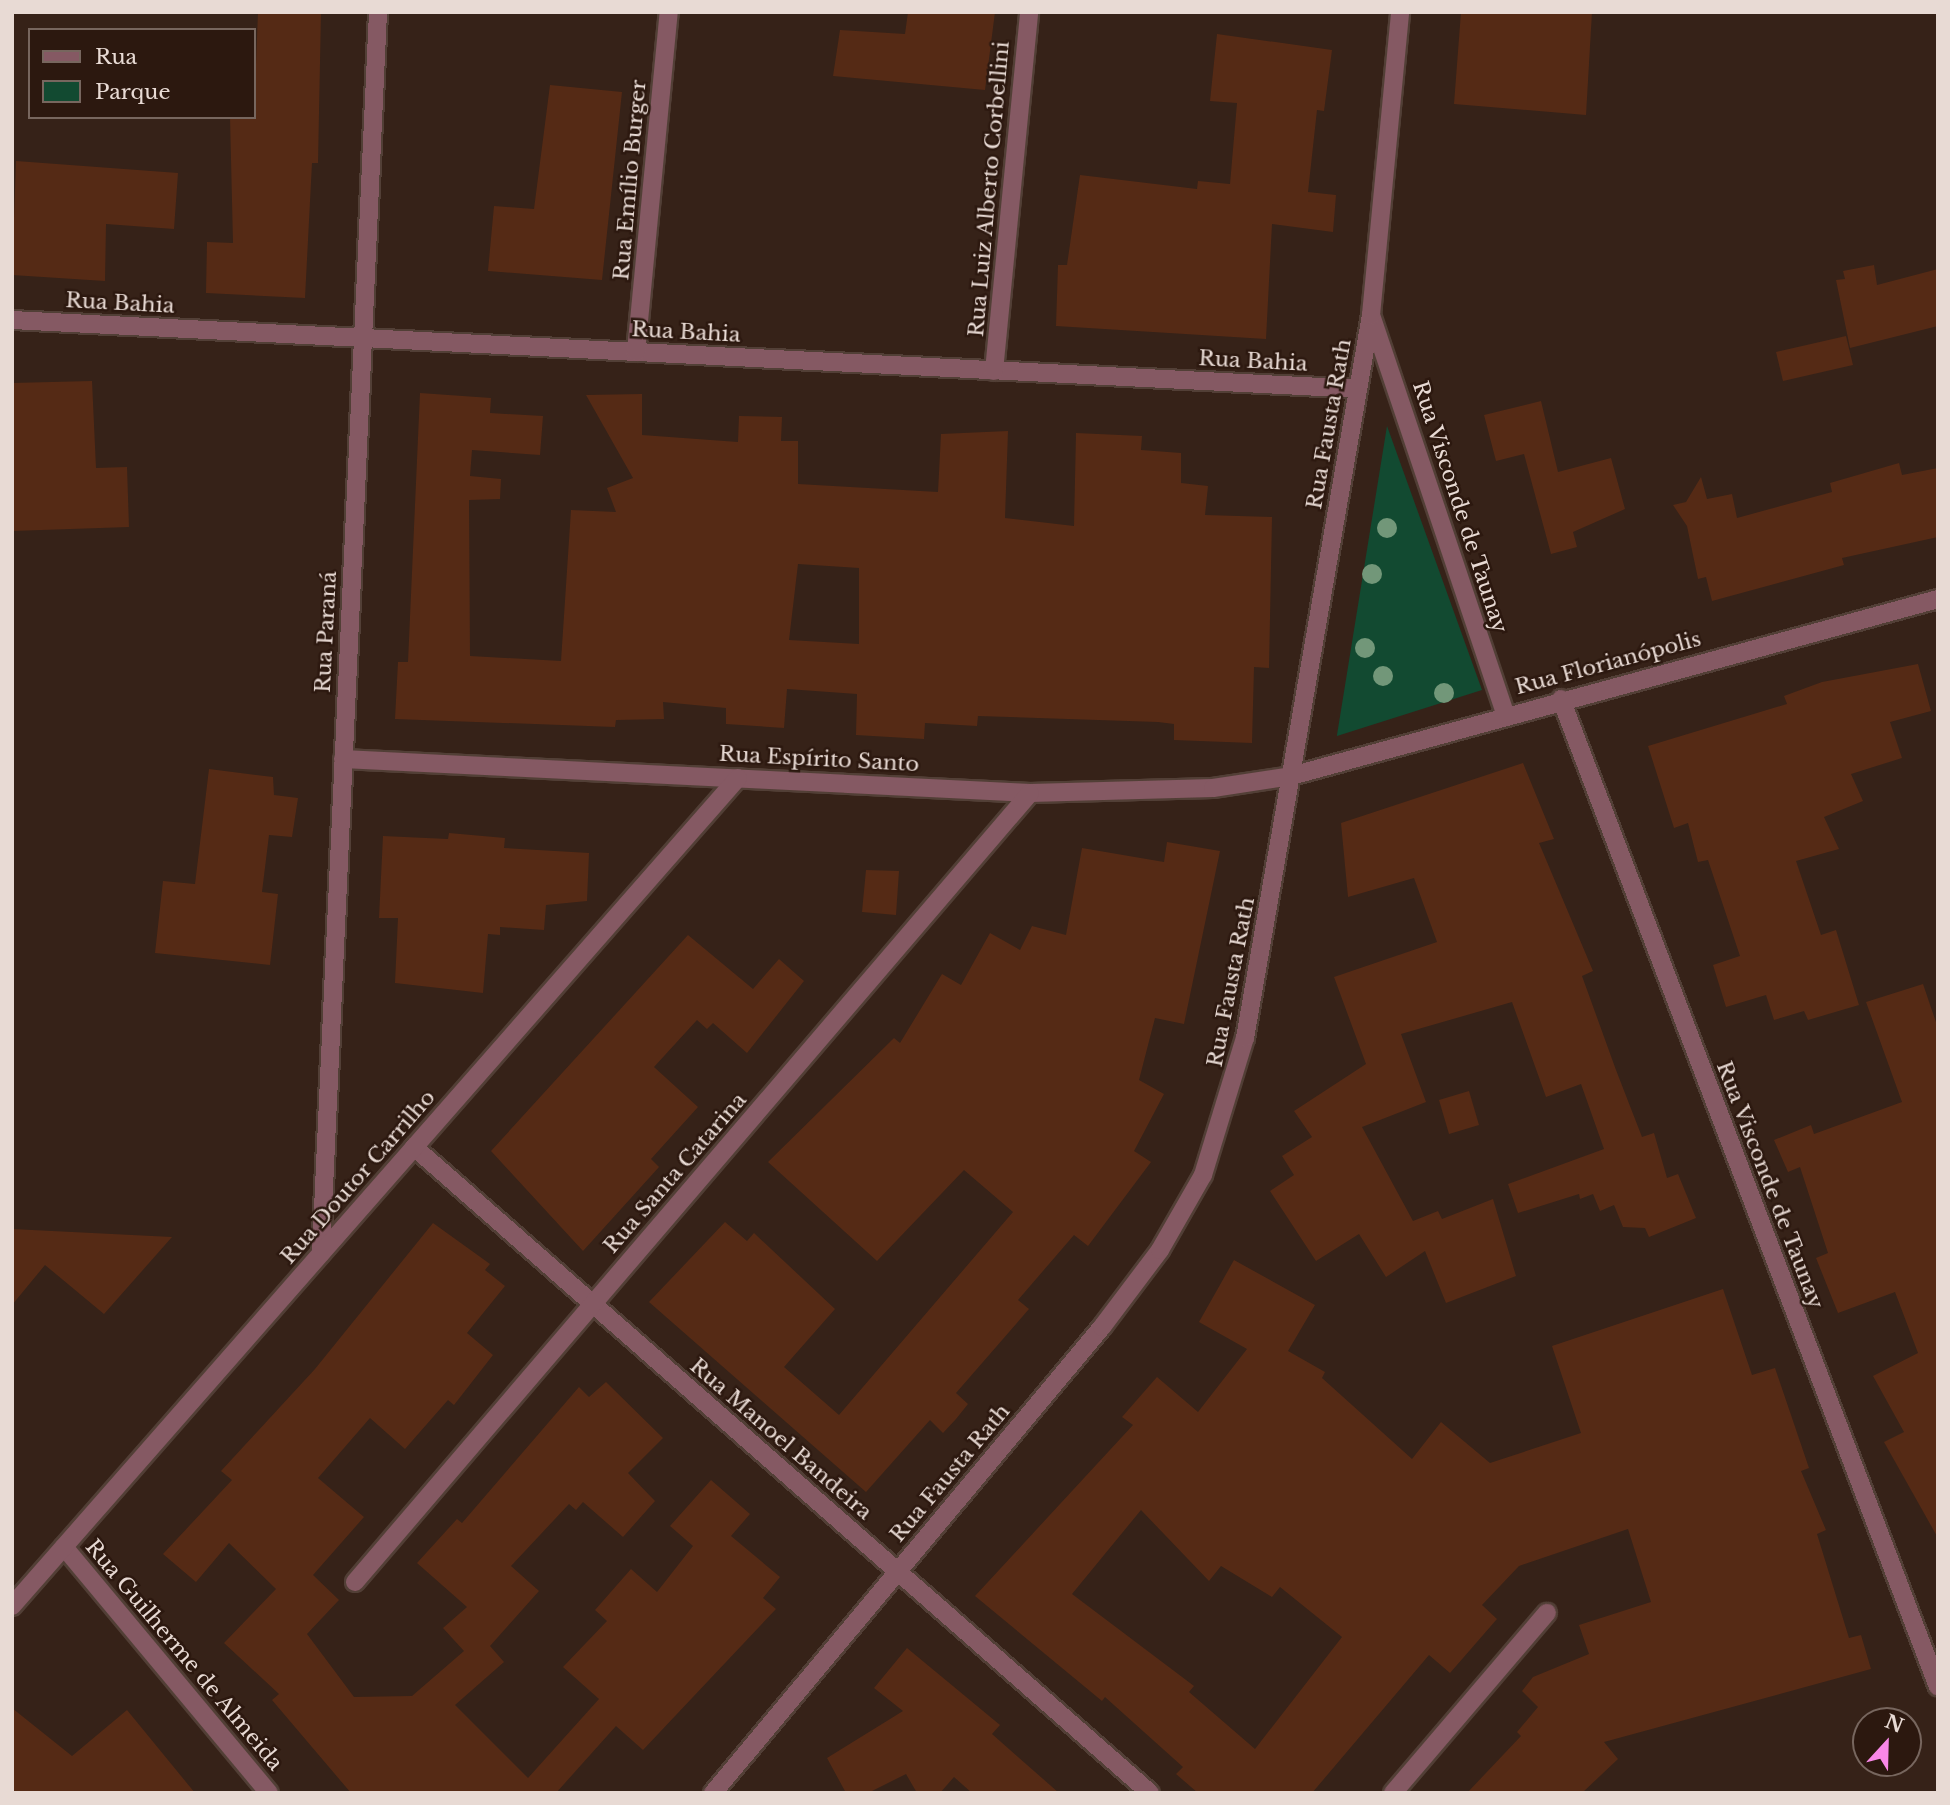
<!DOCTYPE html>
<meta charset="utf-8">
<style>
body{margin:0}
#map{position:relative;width:1950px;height:1805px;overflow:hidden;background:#362218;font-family:"Libre Baskerville",serif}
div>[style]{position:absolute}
.green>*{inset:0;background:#124a31}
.building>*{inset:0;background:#552a15}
.roads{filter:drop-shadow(2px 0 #523f36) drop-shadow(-2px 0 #523f36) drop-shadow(0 2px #523f36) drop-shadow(0 -2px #523f36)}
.minor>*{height:18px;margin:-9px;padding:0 9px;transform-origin:9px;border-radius:9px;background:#855963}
.trees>*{width:20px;height:20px;margin:-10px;border-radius:50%;background:#729779}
span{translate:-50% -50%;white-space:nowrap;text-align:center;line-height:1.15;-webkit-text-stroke:5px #2c180f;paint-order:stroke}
.street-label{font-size:21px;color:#e8dad4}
.frame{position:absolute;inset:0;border:14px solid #e8dad4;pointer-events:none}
.legend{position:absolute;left:28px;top:28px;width:228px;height:91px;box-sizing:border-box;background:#2c180f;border:2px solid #77665e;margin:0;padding:9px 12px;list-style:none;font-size:21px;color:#e8dad4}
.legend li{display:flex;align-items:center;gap:14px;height:35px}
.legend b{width:35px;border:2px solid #77665e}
.north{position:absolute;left:1852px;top:1707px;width:70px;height:70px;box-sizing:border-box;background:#2c180f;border:2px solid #77665e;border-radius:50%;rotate:22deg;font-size:19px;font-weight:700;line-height:28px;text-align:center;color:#e8dad4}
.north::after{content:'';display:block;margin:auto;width:24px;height:32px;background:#f987e8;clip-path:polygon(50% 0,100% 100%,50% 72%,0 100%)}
</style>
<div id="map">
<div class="green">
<i style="clip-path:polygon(1387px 426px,1482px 690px,1337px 736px,1337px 735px)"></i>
</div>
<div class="building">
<i style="clip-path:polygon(258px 12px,321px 12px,318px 163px,312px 163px,305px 298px,206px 293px,207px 242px,233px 243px,230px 117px,254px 117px)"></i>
<i style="clip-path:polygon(908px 12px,995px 12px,985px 90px,833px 76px,840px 30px,905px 34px)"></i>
<i style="clip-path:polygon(1461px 12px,1592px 12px,1586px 115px,1454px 104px)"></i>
<i style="clip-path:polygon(1217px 34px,1332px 50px,1324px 111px,1317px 110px,1308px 192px,1336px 195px,1333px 232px,1272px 224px,1266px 339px,1056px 326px,1058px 265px,1067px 265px,1080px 175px,1197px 189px,1198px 181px,1230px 184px,1237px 103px,1210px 101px)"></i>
<i style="clip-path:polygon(550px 85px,622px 92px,602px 280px,488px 271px,494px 206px,534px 209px)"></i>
<i style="clip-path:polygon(16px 161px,178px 173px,174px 229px,106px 224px,105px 281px,12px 275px)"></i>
<i style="clip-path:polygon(1874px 265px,1877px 285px,1938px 269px,1938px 326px,1850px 348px,1836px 280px,1845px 279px,1843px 271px)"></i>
<i style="clip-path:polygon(1846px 336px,1853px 365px,1783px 381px,1776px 352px)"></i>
<i style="clip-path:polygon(92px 381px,96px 468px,127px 467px,129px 527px,12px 531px,12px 383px)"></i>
<i style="clip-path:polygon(evenodd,420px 393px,491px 398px,490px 413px,543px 416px,540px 455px,472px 450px,470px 476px,501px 479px,500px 499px,469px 500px,470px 656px,561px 661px,571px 510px,616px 512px,607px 488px,633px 478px,586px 395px,642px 394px,642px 435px,738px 442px,739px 416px,782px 417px,781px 441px,798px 441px,798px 484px,938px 492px,941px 434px,1008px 431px,1005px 518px,1074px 526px,1076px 433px,1142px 436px,1141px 450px,1181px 453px,1181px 483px,1208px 486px,1205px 515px,1272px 517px,1269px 668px,1254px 667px,1252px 743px,1174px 740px,1174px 724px,1158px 722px,978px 716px,977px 726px,925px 723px,924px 739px,856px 735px,857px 694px,787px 689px,784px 728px,726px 724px,726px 708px,663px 702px,664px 719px,616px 720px,615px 727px,395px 719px,398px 662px,408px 662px,420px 393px,798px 564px,859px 568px,859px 644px,789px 640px,798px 564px)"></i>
<i style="clip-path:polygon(1541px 401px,1558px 472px,1611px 458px,1625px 509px,1573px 532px,1577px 547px,1551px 554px,1524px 454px,1496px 461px,1484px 415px)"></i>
<i style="clip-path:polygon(1899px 463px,1902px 475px,1938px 468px,1938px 537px,1842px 558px,1844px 565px,1712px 601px,1706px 577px,1698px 579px,1687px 526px,1673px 505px,1686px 502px,1701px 477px,1707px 499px,1732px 494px,1737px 518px,1832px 492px,1830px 483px)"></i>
<i style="clip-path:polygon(1918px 664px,1931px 711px,1890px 722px,1902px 758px,1851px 774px,1863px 801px,1824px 817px,1839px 849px,1796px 861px,1821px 935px,1836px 930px,1859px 1005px,1808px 1020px,1804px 1011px,1774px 1020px,1766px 995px,1726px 1007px,1713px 965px,1740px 956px,1708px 860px,1698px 862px,1688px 823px,1674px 828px,1648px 746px,1787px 704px,1784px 696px,1822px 682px)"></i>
<i style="clip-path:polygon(1523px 763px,1554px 839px,1539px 843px,1593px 971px,1582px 976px,1616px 1070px,1642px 1137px,1654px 1133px,1667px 1178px,1678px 1174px,1696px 1218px,1649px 1237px,1645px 1228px,1623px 1227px,1614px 1205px,1600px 1211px,1593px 1194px,1580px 1199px,1579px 1194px,1518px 1213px,1508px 1184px,1604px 1149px,1581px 1084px,1546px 1097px,1512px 1002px,1401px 1034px,1426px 1102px,1362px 1127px,1413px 1221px,1438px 1211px,1442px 1219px,1493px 1199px,1516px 1276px,1446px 1303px,1425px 1251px,1386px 1277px,1359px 1234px,1316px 1261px,1270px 1191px,1294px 1175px,1282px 1156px,1312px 1137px,1294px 1111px,1366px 1064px,1334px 977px,1437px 942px,1414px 878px,1348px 897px,1341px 823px)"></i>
<i style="clip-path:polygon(209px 769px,273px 777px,274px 795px,298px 798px,292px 837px,269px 835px,262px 892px,278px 894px,270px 965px,155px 953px,163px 881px,195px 884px)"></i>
<i style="clip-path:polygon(449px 833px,505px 838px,504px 848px,589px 853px,587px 901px,546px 905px,544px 930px,500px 927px,500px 935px,488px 934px,483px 993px,395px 983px,398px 918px,379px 918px,383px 836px,448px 839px)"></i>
<i style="clip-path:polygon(1167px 842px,1220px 851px,1184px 1024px,1155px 1018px,1139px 1080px,1164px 1094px,1134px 1151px,1151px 1162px,1088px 1246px,1074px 1235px,1018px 1300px,1029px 1309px,956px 1393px,968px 1404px,956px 1419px,943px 1433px,930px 1420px,866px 1492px,649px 1302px,725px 1222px,747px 1241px,754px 1233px,835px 1309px,784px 1367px,839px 1415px,1013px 1212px,964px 1170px,877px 1261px,768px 1162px,894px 1038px,900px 1043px,942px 974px,961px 985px,990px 933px,1020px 950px,1032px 926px,1066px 935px,1082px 848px,1164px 862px)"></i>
<i style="clip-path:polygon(866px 870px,899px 871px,896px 915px,862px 912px)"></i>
<i style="clip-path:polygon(688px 935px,753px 989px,779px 959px,804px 981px,747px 1053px,713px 1023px,707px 1029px,697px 1020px,654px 1067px,698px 1107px,651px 1159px,659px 1167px,583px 1251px,491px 1151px)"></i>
<i style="clip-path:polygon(1923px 984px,1938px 1028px,1938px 1538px,1884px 1442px,1904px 1432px,1873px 1376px,1918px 1353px,1895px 1292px,1838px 1313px,1816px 1258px,1828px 1253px,1800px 1167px,1788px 1172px,1774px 1140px,1811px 1125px,1814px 1134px,1902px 1102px,1866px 1002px)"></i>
<i style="clip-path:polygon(1469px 1091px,1479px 1125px,1449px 1134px,1439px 1100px)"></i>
<i style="clip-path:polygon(433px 1223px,490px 1264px,485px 1270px,505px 1286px,467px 1333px,493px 1355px,454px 1405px,448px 1400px,405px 1449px,370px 1418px,318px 1478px,364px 1517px,313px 1575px,339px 1600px,307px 1634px,354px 1697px,412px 1696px,464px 1651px,443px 1628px,467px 1607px,417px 1563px,457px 1519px,462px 1523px,579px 1387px,589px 1397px,606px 1382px,663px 1438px,628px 1473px,655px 1501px,623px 1537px,583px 1502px,576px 1510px,569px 1504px,511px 1566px,539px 1591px,490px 1646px,504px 1662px,455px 1705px,528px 1778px,599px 1699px,563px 1667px,607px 1621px,595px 1610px,631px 1569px,657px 1592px,693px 1546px,670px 1526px,711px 1480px,750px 1514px,731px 1536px,780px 1577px,763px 1598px,776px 1609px,643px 1750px,616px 1726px,556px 1793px,351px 1793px,272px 1700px,279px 1694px,224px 1643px,276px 1589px,229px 1543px,196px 1582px,163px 1554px,232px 1480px,221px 1471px,315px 1369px)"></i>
<i style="clip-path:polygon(12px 1229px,172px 1237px,104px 1314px,45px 1265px,12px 1305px)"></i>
<i style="clip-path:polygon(evenodd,1234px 1260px,1315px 1305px,1288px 1351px,1325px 1372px,1322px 1378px,1412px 1459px,1441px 1422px,1490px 1463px,1581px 1433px,1552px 1346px,1723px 1289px,1752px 1375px,1775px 1368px,1809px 1468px,1801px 1471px,1826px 1530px,1817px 1534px,1849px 1638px,1861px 1635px,1871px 1669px,1604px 1742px,1618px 1759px,1582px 1793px,1467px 1793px,1521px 1736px,1517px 1732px,1538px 1707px,1522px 1691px,1533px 1677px,1589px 1654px,1579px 1625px,1651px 1602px,1628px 1529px,1519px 1566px,1482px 1605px,1497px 1619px,1450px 1673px,1429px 1655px,1312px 1793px,1198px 1793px,1176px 1774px,1183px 1767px,1105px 1697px,1102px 1701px,975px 1596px,1133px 1425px,1122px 1417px,1157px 1377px,1198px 1412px,1247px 1349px,1199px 1322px,1234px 1260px,1141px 1510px,1209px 1581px,1221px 1566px,1272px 1597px,1280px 1587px,1342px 1637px,1255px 1749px,1189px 1692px,1194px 1686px,1072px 1594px,1141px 1510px)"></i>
<i style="clip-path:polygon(907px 1648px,1000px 1725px,992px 1734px,1059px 1793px,972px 1793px,954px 1777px,940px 1793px,917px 1793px,906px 1774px,868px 1793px,846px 1793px,827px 1758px,903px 1711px,874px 1688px)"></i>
<i style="clip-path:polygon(12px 1708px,72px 1756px,127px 1710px,195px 1793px,12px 1793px)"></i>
</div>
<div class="roads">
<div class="minor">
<i style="left:1372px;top:318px;width:418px;rotate:71.4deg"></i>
<i style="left:12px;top:320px;width:1348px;rotate:2.93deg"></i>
<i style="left:636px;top:352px;width:342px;rotate:-84.5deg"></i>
<i style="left:994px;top:371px;width:361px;rotate:-84.4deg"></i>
<i style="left:1561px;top:699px;width:1057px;rotate:69.11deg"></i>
<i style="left:343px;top:759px;width:688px;rotate:2.83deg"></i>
<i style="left:1030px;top:793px;width:183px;rotate:-1.6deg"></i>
<i style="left:1213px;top:788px;width:79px;rotate:-8.7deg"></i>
<i style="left:1291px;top:776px;width:671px;rotate:-15.3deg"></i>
<i style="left:414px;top:1147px;width:979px;rotate:41.27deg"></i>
<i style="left:321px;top:1253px;width:1242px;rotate:-87.37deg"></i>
<i style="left:64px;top:1547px;width:320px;rotate:50.2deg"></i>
<i style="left:355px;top:1582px;width:1038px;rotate:-49.45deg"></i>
<i style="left:12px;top:1606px;width:1101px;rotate:-48.76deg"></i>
<i style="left:713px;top:1793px;width:607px;rotate:-50.15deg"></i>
<i style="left:1102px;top:1327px;width:96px;rotate:-53deg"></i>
<i style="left:1160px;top:1250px;width:86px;rotate:-60.2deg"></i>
<i style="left:1203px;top:1175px;width:143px;rotate:-73deg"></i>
<i style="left:1245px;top:1038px;width:734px;rotate:-80.11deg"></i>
<i style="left:1371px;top:315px;width:304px;rotate:-84.5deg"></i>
<i style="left:1393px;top:1793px;width:237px;rotate:-49.5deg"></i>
</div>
</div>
<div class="trees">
<i style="left:1387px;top:528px"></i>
<i style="left:1372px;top:574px"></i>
<i style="left:1365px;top:648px"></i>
<i style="left:1383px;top:676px"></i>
<i style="left:1444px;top:693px"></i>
</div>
<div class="street-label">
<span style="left:630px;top:180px;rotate:-85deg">Rua Emílio Burger</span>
<span style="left:989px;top:189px;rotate:-85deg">Rua Luiz Alberto Corbellini</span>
<span style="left:120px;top:303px;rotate:3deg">Rua Bahia</span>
<span style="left:686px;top:332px;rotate:3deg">Rua Bahia</span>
<span style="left:1253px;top:361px;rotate:3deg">Rua Bahia</span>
<span style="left:1329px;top:424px;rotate:-80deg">Rua Fausta Rath</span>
<span style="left:1460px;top:507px;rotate:72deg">Rua Visconde de Taunay</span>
<span style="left:326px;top:632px;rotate:-87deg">Rua Paraná</span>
<span style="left:1608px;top:663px;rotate:-15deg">Rua Florianópolis</span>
<span style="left:819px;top:759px;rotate:3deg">Rua Espírito Santo</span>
<span style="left:1231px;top:982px;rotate:-79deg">Rua Fausta Rath</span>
<span style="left:675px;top:1173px;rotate:-49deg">Rua Santa Catarina</span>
<span style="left:358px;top:1177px;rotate:-49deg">Rua Doutor Carrilho</span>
<span style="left:1770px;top:1185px;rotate:69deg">Rua Visconde de Taunay</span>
<span style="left:781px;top:1439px;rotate:41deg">Rua Manoel Bandeira</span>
<span style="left:950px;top:1473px;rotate:-50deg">Rua Fausta Rath</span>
<span style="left:184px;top:1655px;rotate:50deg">Rua Guilherme de Almeida</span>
</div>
<div class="frame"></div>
<ul class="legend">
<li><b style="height:9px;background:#855963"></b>Rua</li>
<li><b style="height:19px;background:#124a31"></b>Parque</li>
</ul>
<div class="north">N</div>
</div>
